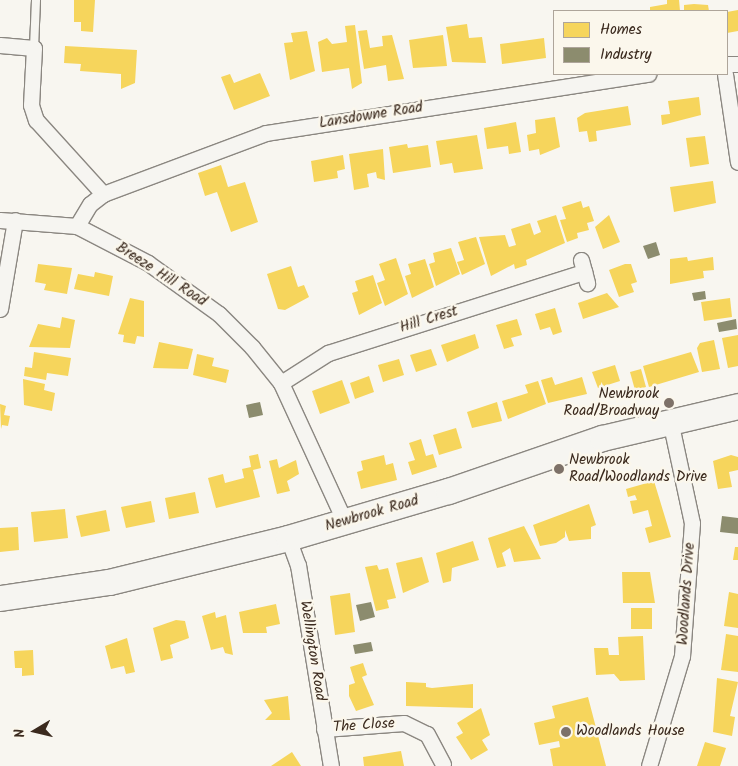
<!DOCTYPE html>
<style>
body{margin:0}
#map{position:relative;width:738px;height:766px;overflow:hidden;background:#f8f6f0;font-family:Kalam,sans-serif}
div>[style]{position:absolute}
.homes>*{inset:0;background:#f6d55c}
.industry>*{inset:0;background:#8c8c6e}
.roads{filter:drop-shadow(1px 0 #8b8781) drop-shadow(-1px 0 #8b8781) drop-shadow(0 1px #8b8781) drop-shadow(0 -1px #8b8781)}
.service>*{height:8px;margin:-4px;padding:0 4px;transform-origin:4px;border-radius:4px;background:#f6f5f1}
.minor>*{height:15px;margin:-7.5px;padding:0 7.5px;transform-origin:7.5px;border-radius:7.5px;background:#f6f5f1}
.trunk>*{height:25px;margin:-12.5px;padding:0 12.5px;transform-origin:12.5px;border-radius:12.5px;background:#f6f5f1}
.dots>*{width:14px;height:14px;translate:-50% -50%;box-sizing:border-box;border:2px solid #fbf7ec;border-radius:50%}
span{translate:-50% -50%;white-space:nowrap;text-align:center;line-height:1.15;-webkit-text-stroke:5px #fbf7ec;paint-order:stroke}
.street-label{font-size:15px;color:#3b2a1e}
.poi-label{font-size:15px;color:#3b2a1e}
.right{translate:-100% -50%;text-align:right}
.left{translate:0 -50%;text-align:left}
.legend{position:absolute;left:553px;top:10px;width:175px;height:65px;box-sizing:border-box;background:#fbf7ec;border:1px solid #aea59a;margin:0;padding:6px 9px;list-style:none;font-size:15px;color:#3b2a1e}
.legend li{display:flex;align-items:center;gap:10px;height:25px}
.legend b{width:25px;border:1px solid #aea59a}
.north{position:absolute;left:10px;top:706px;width:50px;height:50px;-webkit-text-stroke:4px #fbf7ec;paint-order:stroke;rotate:261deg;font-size:14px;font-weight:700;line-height:20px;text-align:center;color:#3b2a1e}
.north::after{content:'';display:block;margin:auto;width:18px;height:22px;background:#3b2a1e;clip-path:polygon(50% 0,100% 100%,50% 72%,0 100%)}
</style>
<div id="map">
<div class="homes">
<i style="clip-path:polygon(74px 0,95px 0,93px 32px,81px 31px,81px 22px,74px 22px)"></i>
<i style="clip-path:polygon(667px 0,679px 0,680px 11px,650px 11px,650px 7px,667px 4px)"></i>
<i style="clip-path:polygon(694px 4px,708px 5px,709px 11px,684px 11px,684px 5px)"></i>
<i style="clip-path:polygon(738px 10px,738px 31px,727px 33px,727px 12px)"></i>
<i style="clip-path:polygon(467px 24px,469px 38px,482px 37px,486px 63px,452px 62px,446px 27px)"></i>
<i style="clip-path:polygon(355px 25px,362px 83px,352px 89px,349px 68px,322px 72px,318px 42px,327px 38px,332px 44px,347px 42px,345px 26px)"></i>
<i style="clip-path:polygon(367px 30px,370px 48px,383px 46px,382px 36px,392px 35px,404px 79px,388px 81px,386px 65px,364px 69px,358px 31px)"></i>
<i style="clip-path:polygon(307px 31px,315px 71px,290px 80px,284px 43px,293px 42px,291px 33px)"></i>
<i style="clip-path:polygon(443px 35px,447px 66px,413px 68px,409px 40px)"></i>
<i style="clip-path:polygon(544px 38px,546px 58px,502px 64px,500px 44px)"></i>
<i style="clip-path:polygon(65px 46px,137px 50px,135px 83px,121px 89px,121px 74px,80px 71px,81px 64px,64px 63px)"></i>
<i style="clip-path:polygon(260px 73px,270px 96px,234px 110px,221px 77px,230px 74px,234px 83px)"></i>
<i style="clip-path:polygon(699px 97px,701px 115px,662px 125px,661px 115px,670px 114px,668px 101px)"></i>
<i style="clip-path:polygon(628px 106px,631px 125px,596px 131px,597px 141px,589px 142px,587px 131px,579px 132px,577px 118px,585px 113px)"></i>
<i style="clip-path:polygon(555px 117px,560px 147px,540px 155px,539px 149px,529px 151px,527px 135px,536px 133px,535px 120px)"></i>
<i style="clip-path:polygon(516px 122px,521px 152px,509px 154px,508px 146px,487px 149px,484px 128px)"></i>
<i style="clip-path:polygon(477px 135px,483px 169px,454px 173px,452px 163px,440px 165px,436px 141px)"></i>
<i style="clip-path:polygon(705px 136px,709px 164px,690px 167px,686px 138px)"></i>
<i style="clip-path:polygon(407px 144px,408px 148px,428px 145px,431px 167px,393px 173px,389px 147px)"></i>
<i style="clip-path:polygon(383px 149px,385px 180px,377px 178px,376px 172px,367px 174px,369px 187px,354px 190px,349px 154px)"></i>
<i style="clip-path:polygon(343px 155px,345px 169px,337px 171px,338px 178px,314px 182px,311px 161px)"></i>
<i style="clip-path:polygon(221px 165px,228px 187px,245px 182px,258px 222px,231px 232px,217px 192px,205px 196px,198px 173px)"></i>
<i style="clip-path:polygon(713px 181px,716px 203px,674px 212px,670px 187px)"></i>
<i style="clip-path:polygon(581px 201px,583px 208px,589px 206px,594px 221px,587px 223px,589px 230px,577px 233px,578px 238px,567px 242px,560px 220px,566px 219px,562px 207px)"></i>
<i style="clip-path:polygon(556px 215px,565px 243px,526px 260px,527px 265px,515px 269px,514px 264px,491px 276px,479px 237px,505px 235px,509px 247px,516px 245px,511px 229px,530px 223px,534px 235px,541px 232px,537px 221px)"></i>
<i style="clip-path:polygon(609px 215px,620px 242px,603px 249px,595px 227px)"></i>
<i style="clip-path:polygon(476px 237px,485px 264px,462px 275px,457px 262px,464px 260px,458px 242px)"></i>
<i style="clip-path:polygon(451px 248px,460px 274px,436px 286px,429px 264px,435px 262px,433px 253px)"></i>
<i style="clip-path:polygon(687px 257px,688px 261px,713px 257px,714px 270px,703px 271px,704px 278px,670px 284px,670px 259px)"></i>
<i style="clip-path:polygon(396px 258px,408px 294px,385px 306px,377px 283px,385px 280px,379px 264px)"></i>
<i style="clip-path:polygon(425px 259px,434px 287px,412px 298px,405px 276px,411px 274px,408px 264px)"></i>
<i style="clip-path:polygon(38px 264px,72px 268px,67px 294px,44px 290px,46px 284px,35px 282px)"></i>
<i style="clip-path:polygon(625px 264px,631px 264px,637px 282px,631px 284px,634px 292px,619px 297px,609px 270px)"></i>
<i style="clip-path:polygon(291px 266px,298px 287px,304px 285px,309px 297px,285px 310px,278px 309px,267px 274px)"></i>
<i style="clip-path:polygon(95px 272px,113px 276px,109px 296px,74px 289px,78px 274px,94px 277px)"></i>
<i style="clip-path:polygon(373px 275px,382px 303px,359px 315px,352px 293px,358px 291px,355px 281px)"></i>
<i style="clip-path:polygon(607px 293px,619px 307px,583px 319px,578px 303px)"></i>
<i style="clip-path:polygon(130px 298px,144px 301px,144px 337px,137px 336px,135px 344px,123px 342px,124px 335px,118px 334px)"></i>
<i style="clip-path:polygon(730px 298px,732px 317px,704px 321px,701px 302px)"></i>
<i style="clip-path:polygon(555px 308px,562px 332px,553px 335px,550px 327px,540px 330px,535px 314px)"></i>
<i style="clip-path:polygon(62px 317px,75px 320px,70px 348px,29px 347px,38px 324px,60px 328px)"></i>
<i style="clip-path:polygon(517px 319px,522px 335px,511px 338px,514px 346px,504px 349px,496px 325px)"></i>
<i style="clip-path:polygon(475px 334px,479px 348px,447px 362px,441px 345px)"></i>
<i style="clip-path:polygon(738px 335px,738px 366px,728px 368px,722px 338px)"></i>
<i style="clip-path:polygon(714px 340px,720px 369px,702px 372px,697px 348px,700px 343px)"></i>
<i style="clip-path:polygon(159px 342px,193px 349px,188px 369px,153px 368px)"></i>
<i style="clip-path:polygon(431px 349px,437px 365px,416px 372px,410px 355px)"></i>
<i style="clip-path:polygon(34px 352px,71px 358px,68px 376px,47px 373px,46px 380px,24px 376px,25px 367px,32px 368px)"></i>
<i style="clip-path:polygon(691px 352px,699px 372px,649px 387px,643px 366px)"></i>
<i style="clip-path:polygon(197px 354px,214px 358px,212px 366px,229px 370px,226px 383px,193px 375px)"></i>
<i style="clip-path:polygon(399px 359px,404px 375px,383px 382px,378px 365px)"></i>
<i style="clip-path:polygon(615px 365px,620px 381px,598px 388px,592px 372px)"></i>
<i style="clip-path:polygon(641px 369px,646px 387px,635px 390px,630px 372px)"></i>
<i style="clip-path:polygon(369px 376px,374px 392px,355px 399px,350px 383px)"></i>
<i style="clip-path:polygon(552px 377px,555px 385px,582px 377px,587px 394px,548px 403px,541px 380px)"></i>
<i style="clip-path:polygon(23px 379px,45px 384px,44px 390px,55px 393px,52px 411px,24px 405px)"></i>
<i style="clip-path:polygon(342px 380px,350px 403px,320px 414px,312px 391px)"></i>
<i style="clip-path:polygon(538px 381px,546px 404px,508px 419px,502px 401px,528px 393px,525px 385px)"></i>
<i style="clip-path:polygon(497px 402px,502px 421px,472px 428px,467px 412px)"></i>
<i style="clip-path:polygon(0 404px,6px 406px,4px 415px,10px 416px,8px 426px,2px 425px,1px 429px)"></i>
<i style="clip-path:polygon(456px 428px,462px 448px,439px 455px,433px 435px)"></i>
<i style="clip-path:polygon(421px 439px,426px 456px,433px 454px,437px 467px,412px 475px,408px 462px,415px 460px,409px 443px)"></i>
<i style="clip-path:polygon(258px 454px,261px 468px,253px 470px,260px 497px,216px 508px,208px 478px,223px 474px,225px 483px,244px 478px,242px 469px,251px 467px,249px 456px)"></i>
<i style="clip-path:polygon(384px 455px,386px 465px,393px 463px,397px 480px,361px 489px,357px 472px,363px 470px,361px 461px)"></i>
<i style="clip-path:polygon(731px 455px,738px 457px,738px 470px,729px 472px,732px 487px,718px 489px,713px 461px)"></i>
<i style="clip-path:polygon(277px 459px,279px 468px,296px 460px,299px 474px,287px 481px,290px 491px,277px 494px,269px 461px)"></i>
<i style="clip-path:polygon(654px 481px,671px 537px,649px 543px,645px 528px,652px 526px,648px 510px,633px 514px,630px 501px,637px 500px,635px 495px,628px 497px,626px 489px)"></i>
<i style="clip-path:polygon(195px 492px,199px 513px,169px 519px,165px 498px)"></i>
<i style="clip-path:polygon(151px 501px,155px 522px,126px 528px,121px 507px)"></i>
<i style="clip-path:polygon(589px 504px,596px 525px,591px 527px,591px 539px,569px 541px,565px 530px,565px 537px,556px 543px,540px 546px,533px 525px)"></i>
<i style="clip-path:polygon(65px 509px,68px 538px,34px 542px,31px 512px)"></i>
<i style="clip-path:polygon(106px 510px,110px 531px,81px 537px,76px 516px)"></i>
<i style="clip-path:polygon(524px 526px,541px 559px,514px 562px,510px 548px,502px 553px,506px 566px,497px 568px,488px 538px)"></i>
<i style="clip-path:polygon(18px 527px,19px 550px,0 552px,0 528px)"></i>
<i style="clip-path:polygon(473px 541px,479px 560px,452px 568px,451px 581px,443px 583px,436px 553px)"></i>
<i style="clip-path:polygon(735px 547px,738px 547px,738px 560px,733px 560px)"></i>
<i style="clip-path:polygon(422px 557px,429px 582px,403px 593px,396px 563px)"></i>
<i style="clip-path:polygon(377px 565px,379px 570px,388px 568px,396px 598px,387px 600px,389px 608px,376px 611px,365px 567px)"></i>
<i style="clip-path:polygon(622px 572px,650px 572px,655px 603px,623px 603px)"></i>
<i style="clip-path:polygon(729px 592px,738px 594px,738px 628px,724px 626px)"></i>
<i style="clip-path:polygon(350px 593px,355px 632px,335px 635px,330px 596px)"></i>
<i style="clip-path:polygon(276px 604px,280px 624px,266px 627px,267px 633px,243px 633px,239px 612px)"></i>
<i style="clip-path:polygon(631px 608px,652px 608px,652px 629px,631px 629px)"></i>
<i style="clip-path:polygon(215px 612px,216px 618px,226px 615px,233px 655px,225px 653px,223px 647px,211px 650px,202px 616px)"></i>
<i style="clip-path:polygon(176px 620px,185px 621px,189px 638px,170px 645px,173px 658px,161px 661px,153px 628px)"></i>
<i style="clip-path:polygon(726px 634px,738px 636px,738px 672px,721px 670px)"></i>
<i style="clip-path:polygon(643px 636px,645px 680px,620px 681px,614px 674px,596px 675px,594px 648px,608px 648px,609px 655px,619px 655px,618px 637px)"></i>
<i style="clip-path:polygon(127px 638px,135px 672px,126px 674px,124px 666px,111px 669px,105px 646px)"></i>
<i style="clip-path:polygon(33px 650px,34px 675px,22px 676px,22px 668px,15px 668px,14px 651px)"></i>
<i style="clip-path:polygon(363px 663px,367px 675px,362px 677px,374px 705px,356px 711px,349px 696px,349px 685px,355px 683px,350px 667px)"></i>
<i style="clip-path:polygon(717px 678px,738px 682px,730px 716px,735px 717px,732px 736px,713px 732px)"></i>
<i style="clip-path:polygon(406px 682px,426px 683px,426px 687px,432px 688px,473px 684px,473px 708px,406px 706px)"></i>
<i style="clip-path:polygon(288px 696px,290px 720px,265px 720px,272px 713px,264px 700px)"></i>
<i style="clip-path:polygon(588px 697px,606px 766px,553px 766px,550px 749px,560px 747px,559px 741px,539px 745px,534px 723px,555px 718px,552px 706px)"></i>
<i style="clip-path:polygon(481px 708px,490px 735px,482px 740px,488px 750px,471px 760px,456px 737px,463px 733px,457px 723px)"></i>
<i style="clip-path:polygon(705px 742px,726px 748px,720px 766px,697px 766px)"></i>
<i style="clip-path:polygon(401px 751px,404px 766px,364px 766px,363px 757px)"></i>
<i style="clip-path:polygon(292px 752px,301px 766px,271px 766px)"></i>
</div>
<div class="industry">
<i style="clip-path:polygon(656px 242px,660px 255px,648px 259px,643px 246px)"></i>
<i style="clip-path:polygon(705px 291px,706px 299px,694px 301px,692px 293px)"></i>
<i style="clip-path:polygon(736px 319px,737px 329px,719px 332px,717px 323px)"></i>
<i style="clip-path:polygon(260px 402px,263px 415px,249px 418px,246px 405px)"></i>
<i style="clip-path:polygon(722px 516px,738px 518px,738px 534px,720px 532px)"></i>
<i style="clip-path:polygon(371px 602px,375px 617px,360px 621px,356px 605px)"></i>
<i style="clip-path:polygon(371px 642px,373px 651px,355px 654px,353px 645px)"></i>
</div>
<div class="roads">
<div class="service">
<i style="left:34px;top:48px;width:48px;rotate:-87.6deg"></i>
</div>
<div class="minor">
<i style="left:0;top:45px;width:34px;rotate:5deg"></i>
<i style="left:34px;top:48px;width:57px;rotate:93deg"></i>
<i style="left:31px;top:105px;width:16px;rotate:72deg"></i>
<i style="left:36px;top:120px;width:100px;rotate:47.8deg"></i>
<i style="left:103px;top:194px;width:16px;rotate:142deg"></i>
<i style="left:90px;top:204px;width:26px;rotate:121deg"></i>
<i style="left:77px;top:226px;width:80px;rotate:27.5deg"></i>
<i style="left:148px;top:263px;width:87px;rotate:35.7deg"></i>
<i style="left:219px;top:314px;width:47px;rotate:45deg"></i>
<i style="left:252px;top:347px;width:46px;rotate:51.1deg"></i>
<i style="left:281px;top:383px;width:153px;rotate:65.3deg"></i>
<i style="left:727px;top:64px;width:11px"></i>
<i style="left:725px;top:74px;width:89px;rotate:81.6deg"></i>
<i style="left:103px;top:194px;width:174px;rotate:-20.5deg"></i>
<i style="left:266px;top:133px;width:387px;rotate:-8.8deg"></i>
<i style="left:0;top:220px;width:77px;rotate:4.5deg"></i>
<i style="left:581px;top:260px;width:24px;rotate:75deg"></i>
<i style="left:0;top:309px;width:90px;rotate:-80.4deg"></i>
<i style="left:281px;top:383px;width:56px;rotate:-32.6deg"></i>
<i style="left:328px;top:353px;width:269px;rotate:-17.6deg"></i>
<i style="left:288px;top:538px;width:29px;rotate:70deg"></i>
<i style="left:298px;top:565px;width:204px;rotate:80.7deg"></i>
<i style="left:324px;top:729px;width:80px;rotate:-4.3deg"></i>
<i style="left:404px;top:723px;width:25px;rotate:26deg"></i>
<i style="left:427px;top:734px;width:34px;rotate:62deg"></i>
<i style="left:649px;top:766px;width:115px;rotate:-73.3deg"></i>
<i style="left:682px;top:656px;width:133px;rotate:-85.7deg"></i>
<i style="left:692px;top:523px;width:105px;rotate:-102.1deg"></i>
</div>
<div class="trunk">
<i style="left:0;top:598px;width:110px;rotate:-8.4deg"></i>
<i style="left:109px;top:582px;width:184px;rotate:-13.8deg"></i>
<i style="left:288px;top:538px;width:167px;rotate:-16.4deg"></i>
<i style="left:448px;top:491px;width:163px;rotate:-19deg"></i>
<i style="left:602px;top:438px;width:140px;rotate:-13.2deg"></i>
</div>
</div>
<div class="dots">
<i style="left:669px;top:403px;background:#7d7168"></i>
<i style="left:559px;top:469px;background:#7d7168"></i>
<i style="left:566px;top:732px;background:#7d7168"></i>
</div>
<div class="street-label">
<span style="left:371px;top:116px;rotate:-9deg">Lansdowne Road</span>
<span style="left:161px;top:275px;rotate:33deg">Breeze Hill Road</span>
<span style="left:429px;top:320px;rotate:-17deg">Hill Crest</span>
<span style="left:372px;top:514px;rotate:-16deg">Newbrook Road</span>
<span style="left:687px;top:594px;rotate:-86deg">Woodlands Drive</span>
<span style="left:312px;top:651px;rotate:81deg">Wellington Road</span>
<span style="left:364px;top:726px;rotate:-4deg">The Close</span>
</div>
<div class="poi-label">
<span class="right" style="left:659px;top:403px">Newbrook<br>Road/Broadway</span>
<span class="left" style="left:569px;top:469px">Newbrook<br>Road/Woodlands Drive</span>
<span class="left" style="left:576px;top:732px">Woodlands House</span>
</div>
<ul class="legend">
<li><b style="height:14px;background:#f6d55c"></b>Homes</li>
<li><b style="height:14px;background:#8c8c6e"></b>Industry</li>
</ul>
<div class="north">N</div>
</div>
